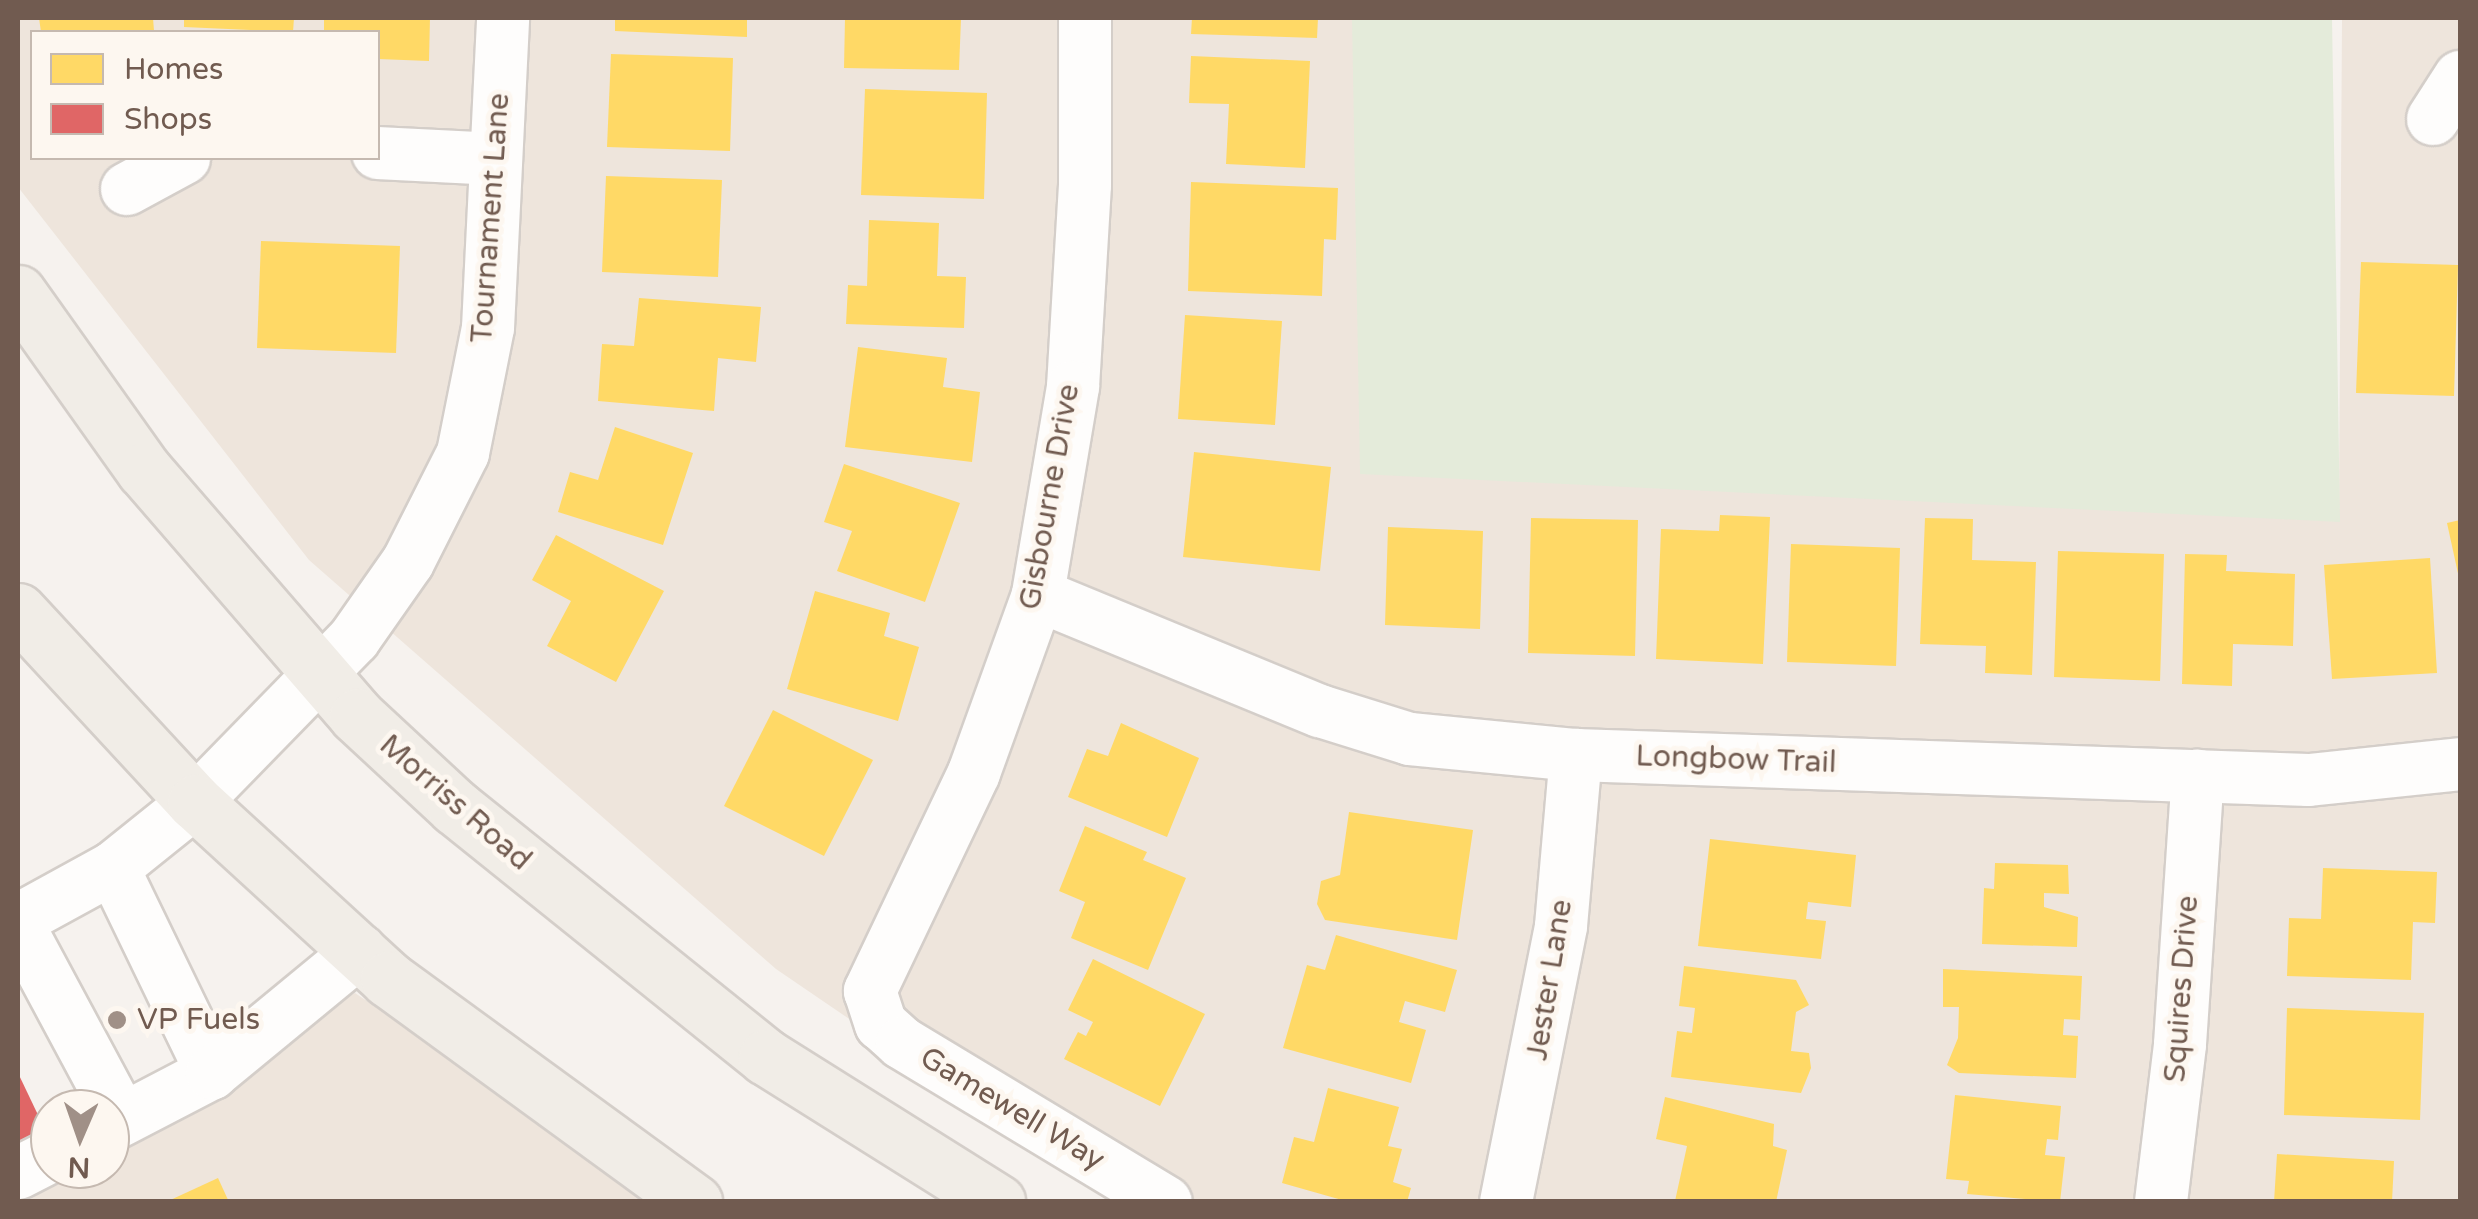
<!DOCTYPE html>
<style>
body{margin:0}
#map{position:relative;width:2478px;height:1219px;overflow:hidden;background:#f6f2ee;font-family:"Varela Round",sans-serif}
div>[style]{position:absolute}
.residential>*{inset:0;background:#eee5dc}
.green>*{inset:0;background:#e4ebda}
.homes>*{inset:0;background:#ffd966}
.shops>*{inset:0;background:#e06666}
.roads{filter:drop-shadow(2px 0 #d4cec9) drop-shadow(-2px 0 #d4cec9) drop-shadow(0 2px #d4cec9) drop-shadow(0 -2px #d4cec9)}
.minor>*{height:52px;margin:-26px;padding:0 26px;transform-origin:26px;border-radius:26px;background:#fefdfc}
.major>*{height:55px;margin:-27.5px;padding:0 27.5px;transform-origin:27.5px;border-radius:27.5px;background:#f1ede7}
.dots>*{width:28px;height:28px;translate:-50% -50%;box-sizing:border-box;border:5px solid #fdf7f0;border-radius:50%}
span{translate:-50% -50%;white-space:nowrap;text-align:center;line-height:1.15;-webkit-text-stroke:10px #fdf7f0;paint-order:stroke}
.street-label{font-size:30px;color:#715b50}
.poi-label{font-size:30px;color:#715b50}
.left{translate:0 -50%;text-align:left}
.frame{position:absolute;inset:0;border:20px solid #715b50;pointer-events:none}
.legend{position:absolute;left:30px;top:30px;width:350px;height:130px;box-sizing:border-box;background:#fdf7f0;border:2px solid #c5b9b0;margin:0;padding:12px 18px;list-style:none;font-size:30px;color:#715b50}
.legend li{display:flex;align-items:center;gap:20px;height:50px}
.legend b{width:50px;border:2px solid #c5b9b0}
.north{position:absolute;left:30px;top:1089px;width:100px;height:100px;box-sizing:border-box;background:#fdf7f0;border:2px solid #c5b9b0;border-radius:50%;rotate:182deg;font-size:28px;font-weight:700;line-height:40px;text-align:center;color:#715b50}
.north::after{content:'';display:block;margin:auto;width:35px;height:45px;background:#a09087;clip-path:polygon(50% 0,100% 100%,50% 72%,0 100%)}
</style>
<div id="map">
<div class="residential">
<i style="clip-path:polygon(evenodd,18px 18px,1370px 18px,2339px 506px,2342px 18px,2460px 18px,2460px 1201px,1116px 1201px,776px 969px,309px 560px,18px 187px,18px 18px,32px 32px,378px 32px,378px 158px,32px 158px,32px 32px)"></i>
<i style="clip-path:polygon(355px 993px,664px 1201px,26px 1202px,78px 1169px,110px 1169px,110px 1149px)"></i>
</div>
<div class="green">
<i style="clip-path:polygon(1352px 18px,2332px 18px,2340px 522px,1360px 474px)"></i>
</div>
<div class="homes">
<i style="clip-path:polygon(39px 18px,153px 18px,154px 31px,41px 32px)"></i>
<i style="clip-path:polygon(184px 18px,294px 18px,293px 32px,184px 27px)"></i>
<i style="clip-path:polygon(324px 18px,430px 18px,429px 61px,378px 59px,378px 32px,324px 32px)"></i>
<i style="clip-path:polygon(615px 18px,747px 18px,747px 37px,615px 31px)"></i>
<i style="clip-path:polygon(845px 18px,961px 18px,959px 70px,844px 68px)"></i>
<i style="clip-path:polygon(1192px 18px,1318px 18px,1317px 38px,1191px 34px)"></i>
<i style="clip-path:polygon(611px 54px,733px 58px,730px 151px,607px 147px)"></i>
<i style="clip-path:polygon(1191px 56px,1310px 61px,1305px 168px,1226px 164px,1229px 104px,1189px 103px)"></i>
<i style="clip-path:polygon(865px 89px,987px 93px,984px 199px,861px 195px)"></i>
<i style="clip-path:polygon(606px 176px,722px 180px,718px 277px,602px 272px)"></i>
<i style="clip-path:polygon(1191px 182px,1338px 188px,1336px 240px,1324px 239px,1322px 296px,1188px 291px)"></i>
<i style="clip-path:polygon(869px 220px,939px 223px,937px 276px,966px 277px,964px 328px,846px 324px,848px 285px,867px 286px)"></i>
<i style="clip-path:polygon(261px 241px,400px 246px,396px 353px,257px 348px)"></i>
<i style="clip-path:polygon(2361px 262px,2458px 265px,2454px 396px,2356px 393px)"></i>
<i style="clip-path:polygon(639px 298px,761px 307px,756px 362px,718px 358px,714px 411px,598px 401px,602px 344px,634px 346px)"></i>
<i style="clip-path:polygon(1185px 315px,1282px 321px,1275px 425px,1178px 419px)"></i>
<i style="clip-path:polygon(858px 347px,947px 358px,943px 387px,980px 392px,972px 462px,845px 447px)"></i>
<i style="clip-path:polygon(615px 427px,693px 453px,663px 545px,558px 512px,570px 472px,598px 480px)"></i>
<i style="clip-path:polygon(1194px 452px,1331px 467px,1320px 571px,1183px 557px)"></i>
<i style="clip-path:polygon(844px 464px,960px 503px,925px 602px,837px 571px,852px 531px,824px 522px)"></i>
<i style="clip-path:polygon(1720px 515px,1770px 517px,1763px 664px,1656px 659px,1661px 529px,1719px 531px)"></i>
<i style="clip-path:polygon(1531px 518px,1638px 520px,1635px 656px,1528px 653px)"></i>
<i style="clip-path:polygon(1925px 518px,1973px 519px,1972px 560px,2036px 562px,2032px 675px,1985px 673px,1986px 646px,1920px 644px)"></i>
<i style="clip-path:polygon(2460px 520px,2460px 577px,2459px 578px,2447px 523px)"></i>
<i style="clip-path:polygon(1388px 527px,1483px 531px,1480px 629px,1385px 625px)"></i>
<i style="clip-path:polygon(556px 535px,664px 591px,616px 682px,547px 646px,571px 601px,532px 580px)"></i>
<i style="clip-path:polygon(1791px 544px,1900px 548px,1896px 666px,1787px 662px)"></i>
<i style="clip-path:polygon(2058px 551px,2164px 554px,2160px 681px,2054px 677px)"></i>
<i style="clip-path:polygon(2185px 554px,2227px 555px,2226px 571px,2295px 574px,2293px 646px,2233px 644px,2232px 686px,2182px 684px)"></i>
<i style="clip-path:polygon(2430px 558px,2437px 673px,2332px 679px,2324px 565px)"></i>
<i style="clip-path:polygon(815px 591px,890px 613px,884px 636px,919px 647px,898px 721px,787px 689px)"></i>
<i style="clip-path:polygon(773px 710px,873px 760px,824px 856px,724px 806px)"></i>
<i style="clip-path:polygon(1121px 723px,1199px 758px,1167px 837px,1068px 797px,1087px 749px,1108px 756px)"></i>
<i style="clip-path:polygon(1349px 812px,1473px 830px,1457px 940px,1325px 920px,1317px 904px,1321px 881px,1340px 875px)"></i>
<i style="clip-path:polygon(1085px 826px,1147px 852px,1143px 860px,1186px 878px,1148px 970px,1071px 938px,1085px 902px,1059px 891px)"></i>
<i style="clip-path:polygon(1710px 839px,1856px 855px,1851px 907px,1808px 902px,1806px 919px,1826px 921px,1821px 959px,1698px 946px)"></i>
<i style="clip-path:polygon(1995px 863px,2068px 865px,2069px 894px,2044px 893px,2044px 907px,2078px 917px,2077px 947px,1982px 944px,1984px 888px,1994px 889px)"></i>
<i style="clip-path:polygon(2323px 868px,2437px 872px,2435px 923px,2413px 922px,2411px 980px,2287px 976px,2289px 918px,2321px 919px)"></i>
<i style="clip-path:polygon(1336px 935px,1457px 970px,1445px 1012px,1405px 1001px,1399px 1022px,1426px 1030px,1411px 1083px,1283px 1048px,1307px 965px,1325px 970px)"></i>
<i style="clip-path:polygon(1093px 959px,1205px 1014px,1160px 1106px,1064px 1059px,1078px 1032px,1086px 1036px,1093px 1022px,1068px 1010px)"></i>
<i style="clip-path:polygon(1684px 966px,1796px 980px,1809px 1005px,1796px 1012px,1791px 1051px,1809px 1053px,1811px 1068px,1801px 1093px,1671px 1077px,1677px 1031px,1692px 1033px,1695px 1008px,1679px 1006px)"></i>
<i style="clip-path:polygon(1943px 969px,2082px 976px,2080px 1020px,2064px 1019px,2063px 1035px,2078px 1036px,2076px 1078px,1959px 1073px,1947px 1065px,1958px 1038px,1959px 1007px,1943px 1007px)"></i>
<i style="clip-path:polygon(2287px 1008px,2424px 1013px,2420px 1120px,2284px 1115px)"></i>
<i style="clip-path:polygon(1328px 1088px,1399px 1107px,1388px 1146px,1402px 1149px,1393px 1182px,1411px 1188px,1407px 1202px,1349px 1202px,1282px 1183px,1294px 1137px,1314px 1142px)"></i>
<i style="clip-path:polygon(1955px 1095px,2061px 1106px,2058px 1140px,2047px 1139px,2045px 1155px,2065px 1157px,2060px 1202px,1967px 1194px,1969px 1181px,1946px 1179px)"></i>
<i style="clip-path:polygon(1665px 1097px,1774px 1124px,1773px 1146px,1787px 1150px,1776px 1202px,1675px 1201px,1687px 1146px,1656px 1139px)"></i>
<i style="clip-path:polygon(2277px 1154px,2394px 1161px,2392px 1202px,2274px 1202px)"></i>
<i style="clip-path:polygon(218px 1178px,229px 1202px,166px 1202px)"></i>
</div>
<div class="shops">
<i style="clip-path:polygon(18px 1073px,49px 1138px,18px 1155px)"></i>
</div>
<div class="roads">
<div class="minor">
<i style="left:1085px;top:18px;width:167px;rotate:90deg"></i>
<i style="left:1085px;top:185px;width:202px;rotate:93.4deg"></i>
<i style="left:1073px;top:387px;width:211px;rotate:99.6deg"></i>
<i style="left:1038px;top:595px;width:189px;rotate:109.8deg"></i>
<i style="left:974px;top:773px;width:242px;rotate:115.5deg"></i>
<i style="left:870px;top:991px;width:35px;rotate:72deg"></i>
<i style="left:881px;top:1024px;width:28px;rotate:42deg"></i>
<i style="left:902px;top:1043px;width:308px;rotate:31.1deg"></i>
<i style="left:2433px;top:119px;width:50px;rotate:-57.3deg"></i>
<i style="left:378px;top:153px;width:118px;rotate:2.9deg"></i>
<i style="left:127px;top:189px;width:65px;rotate:-28.5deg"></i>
<i style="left:1038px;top:595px;width:305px;rotate:22.4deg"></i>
<i style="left:1320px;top:711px;width:94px;rotate:17.3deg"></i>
<i style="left:1410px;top:739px;width:167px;rotate:5.5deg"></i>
<i style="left:1576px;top:755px;width:733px;rotate:1.95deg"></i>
<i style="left:2309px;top:780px;width:152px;rotate:-6deg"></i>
<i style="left:113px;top:868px;width:228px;rotate:64.2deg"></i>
<i style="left:18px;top:920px;width:108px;rotate:-28.7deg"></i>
<i style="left:113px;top:868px;width:105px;rotate:-38.8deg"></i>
<i style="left:195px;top:802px;width:228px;rotate:-45.7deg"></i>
<i style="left:354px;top:639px;width:94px;rotate:-55deg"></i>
<i style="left:408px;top:562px;width:122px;rotate:-63.2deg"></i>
<i style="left:463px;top:453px;width:127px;rotate:-78.7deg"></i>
<i style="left:488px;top:328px;width:310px;rotate:-87.2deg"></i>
<i style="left:18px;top:925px;width:220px;rotate:61.8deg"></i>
<i style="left:110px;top:1126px;width:115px;rotate:-27.5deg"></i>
<i style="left:212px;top:1073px;width:192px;rotate:-39.5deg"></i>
<i style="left:18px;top:1173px;width:36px;rotate:-27deg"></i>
<i style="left:1506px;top:1202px;width:281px;rotate:-78.7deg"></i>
<i style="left:1561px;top:926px;width:172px;rotate:-85deg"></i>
<i style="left:2161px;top:1202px;width:159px;rotate:-83.1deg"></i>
<i style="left:2180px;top:1044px;width:269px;rotate:-86.2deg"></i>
</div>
<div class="major">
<i style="left:18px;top:293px;width:217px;rotate:54.6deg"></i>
<i style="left:144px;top:470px;width:325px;rotate:49.1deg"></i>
<i style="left:357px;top:716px;width:134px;rotate:42.9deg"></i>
<i style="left:455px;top:807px;width:399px;rotate:38.8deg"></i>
<i style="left:766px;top:1057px;width:273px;rotate:32.1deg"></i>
<i style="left:18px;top:611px;width:260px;rotate:47.2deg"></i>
<i style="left:195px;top:802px;width:262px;rotate:42.5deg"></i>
<i style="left:388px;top:979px;width:379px;rotate:36.1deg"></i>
</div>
</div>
<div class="dots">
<i style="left:117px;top:1020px;background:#a09087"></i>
</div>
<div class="street-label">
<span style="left:491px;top:218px;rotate:-86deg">Tournament Lane</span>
<span style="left:1050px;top:497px;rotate:-80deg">Gisbourne Drive</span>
<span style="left:1736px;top:760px;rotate:2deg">Longbow Trail</span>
<span style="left:455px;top:803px;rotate:41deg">Morriss Road</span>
<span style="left:1550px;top:980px;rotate:-81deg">Jester Lane</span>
<span style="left:2182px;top:989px;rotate:-86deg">Squires Drive</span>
<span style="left:1012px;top:1109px;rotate:31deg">Gamewell Way</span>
</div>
<div class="poi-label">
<span class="left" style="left:137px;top:1020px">VP Fuels</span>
</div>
<div class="frame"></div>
<ul class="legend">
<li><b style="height:28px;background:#ffd966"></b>Homes</li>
<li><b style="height:28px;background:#e06666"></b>Shops</li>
</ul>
<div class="north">N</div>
</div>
